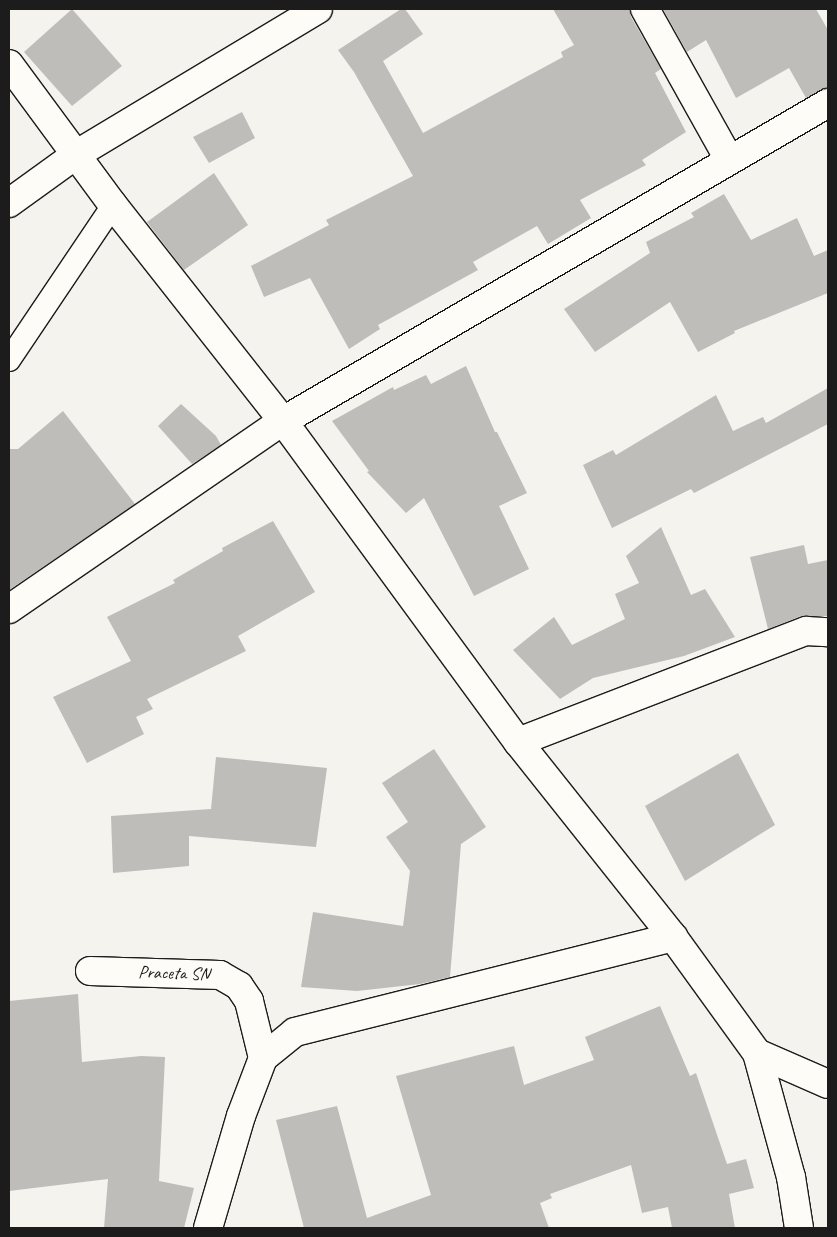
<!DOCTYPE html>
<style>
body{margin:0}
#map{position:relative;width:837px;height:1237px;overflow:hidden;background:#f4f3ee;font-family:Caveat,sans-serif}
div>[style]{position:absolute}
.building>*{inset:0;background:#bebdba}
.roads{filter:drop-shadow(1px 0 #1c1c1c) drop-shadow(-1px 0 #1c1c1c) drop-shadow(0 1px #1c1c1c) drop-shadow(0 -1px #1c1c1c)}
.service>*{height:22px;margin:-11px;padding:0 11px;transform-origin:11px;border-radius:11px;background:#fdfcf7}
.minor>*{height:28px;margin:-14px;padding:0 14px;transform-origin:14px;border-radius:14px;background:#fdfcf7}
span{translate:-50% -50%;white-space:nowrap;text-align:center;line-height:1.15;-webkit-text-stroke:4px #fdfcf7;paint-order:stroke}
.street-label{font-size:18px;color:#1c1c1c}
.frame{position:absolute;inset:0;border:10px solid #1c1c1c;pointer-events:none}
</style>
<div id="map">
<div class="building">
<i style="clip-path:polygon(72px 9px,122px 66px,72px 106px,24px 52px)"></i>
<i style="clip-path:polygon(401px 9px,405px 9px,423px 34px,383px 61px,423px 133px,563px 57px,561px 52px,574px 45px,553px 9px,629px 9px,631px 17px,661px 69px,655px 73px,686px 132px,642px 160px,646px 165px,580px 200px,591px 218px,548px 244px,537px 226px,473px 262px,478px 270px,378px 325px,380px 329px,349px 349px,310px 278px,264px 297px,251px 266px,329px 225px,326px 220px,413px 176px,354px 72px,338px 50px)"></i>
<i style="clip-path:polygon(663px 9px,816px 9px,828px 30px,828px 87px,806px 98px,789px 68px,736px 98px,706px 40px,687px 52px)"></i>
<i style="clip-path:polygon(242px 112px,255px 138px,209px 163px,193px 137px)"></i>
<i style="clip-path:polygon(214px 173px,248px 225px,184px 270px,147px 222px)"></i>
<i style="clip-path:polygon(724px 194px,751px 240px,797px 218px,814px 256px,828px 250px,828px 293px,734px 331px,735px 333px,698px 352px,670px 302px,595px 352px,564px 309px,650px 253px,646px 242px,694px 217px,691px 213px)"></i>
<i style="clip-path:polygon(466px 366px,495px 432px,497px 432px,527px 493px,499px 506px,529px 569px,474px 596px,424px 498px,406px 513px,367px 472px,369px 471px,332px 421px,393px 387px,394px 390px,426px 375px,431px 384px)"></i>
<i style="clip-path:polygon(828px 388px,828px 424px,694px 493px,691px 489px,612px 528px,583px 465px,613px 450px,616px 455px,716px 395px,733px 431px,763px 417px,766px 423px)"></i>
<i style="clip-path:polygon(181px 404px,216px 436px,221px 445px,192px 464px,158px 426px)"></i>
<i style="clip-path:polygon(63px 411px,135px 504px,9px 590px,9px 449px,18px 449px)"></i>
<i style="clip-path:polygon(273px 521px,315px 592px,238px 636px,246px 651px,147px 699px,153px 709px,136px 717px,144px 734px,87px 763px,53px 697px,131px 661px,107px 617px,175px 583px,173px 580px,223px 551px,222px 548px)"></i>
<i style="clip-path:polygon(661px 527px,691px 595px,705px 589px,735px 637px,684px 656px,593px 678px,560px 699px,513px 650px,554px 617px,572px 645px,625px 619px,615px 594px,639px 583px,626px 556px)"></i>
<i style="clip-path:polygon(804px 545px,808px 564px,828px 560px,828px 616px,801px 616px,768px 629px,750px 557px)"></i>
<i style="clip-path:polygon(434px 749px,486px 827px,461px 844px,450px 977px,420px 984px,357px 991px,301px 987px,313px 912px,403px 926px,410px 871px,386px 837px,408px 822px,382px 783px)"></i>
<i style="clip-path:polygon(738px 753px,775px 825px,685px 881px,645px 806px)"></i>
<i style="clip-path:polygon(216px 757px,327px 768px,316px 847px,189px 836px,189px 866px,113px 873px,111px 816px,211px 809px)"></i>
<i style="clip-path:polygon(78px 994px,82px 1062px,141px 1056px,165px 1057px,159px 1181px,194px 1188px,184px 1228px,104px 1228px,108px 1179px,9px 1191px,9px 1001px)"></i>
<i style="clip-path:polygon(660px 1006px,690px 1076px,696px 1073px,727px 1164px,746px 1159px,754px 1188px,729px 1194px,735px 1228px,672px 1228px,668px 1207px,642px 1213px,631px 1165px,550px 1194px,552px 1198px,540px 1203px,549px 1228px,304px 1228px,276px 1120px,337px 1106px,367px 1218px,431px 1195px,396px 1076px,514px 1046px,524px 1085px,594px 1060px,585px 1037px)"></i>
</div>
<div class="roads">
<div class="service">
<i style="left:9px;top:360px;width:187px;rotate:-56.1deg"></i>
</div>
<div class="minor">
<i style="left:645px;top:9px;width:172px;rotate:60.8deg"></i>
<i style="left:9px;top:64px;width:175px;rotate:53.6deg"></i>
<i style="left:113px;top:205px;width:275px;rotate:51.8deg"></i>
<i style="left:283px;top:421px;width:398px;rotate:53.8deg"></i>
<i style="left:518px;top:742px;width:249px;rotate:51.5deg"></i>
<i style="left:673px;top:937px;width:143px;rotate:54.1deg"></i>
<i style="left:757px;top:1053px;width:129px;rotate:74.7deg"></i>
<i style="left:791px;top:1177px;width:52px;rotate:81.1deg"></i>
<i style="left:9px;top:203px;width:84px;rotate:-35.8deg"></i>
<i style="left:77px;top:154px;width:281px;rotate:-31deg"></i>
<i style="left:9px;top:609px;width:332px;rotate:-34.5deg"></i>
<i style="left:283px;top:421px;width:631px;rotate:-30.26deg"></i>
<i style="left:518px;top:742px;width:309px;rotate:-21.1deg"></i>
<i style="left:806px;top:631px;width:22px;rotate:3deg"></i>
<i style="left:90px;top:971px;width:130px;rotate:1.8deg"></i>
<i style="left:220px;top:975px;width:22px;rotate:30deg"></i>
<i style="left:239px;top:986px;width:18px;rotate:56deg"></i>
<i style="left:249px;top:1001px;width:59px;rotate:76.2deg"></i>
<i style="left:757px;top:1053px;width:77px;rotate:23.6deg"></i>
<i style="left:208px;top:1228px;width:117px;rotate:-73.6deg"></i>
<i style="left:241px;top:1116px;width:62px;rotate:-69.2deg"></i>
<i style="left:263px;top:1058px;width:41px;rotate:-39.1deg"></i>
<i style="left:295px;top:1032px;width:390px;rotate:-14.1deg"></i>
</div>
</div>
<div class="street-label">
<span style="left:174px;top:973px;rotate:2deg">Praceta SN</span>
</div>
<div class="frame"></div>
</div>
